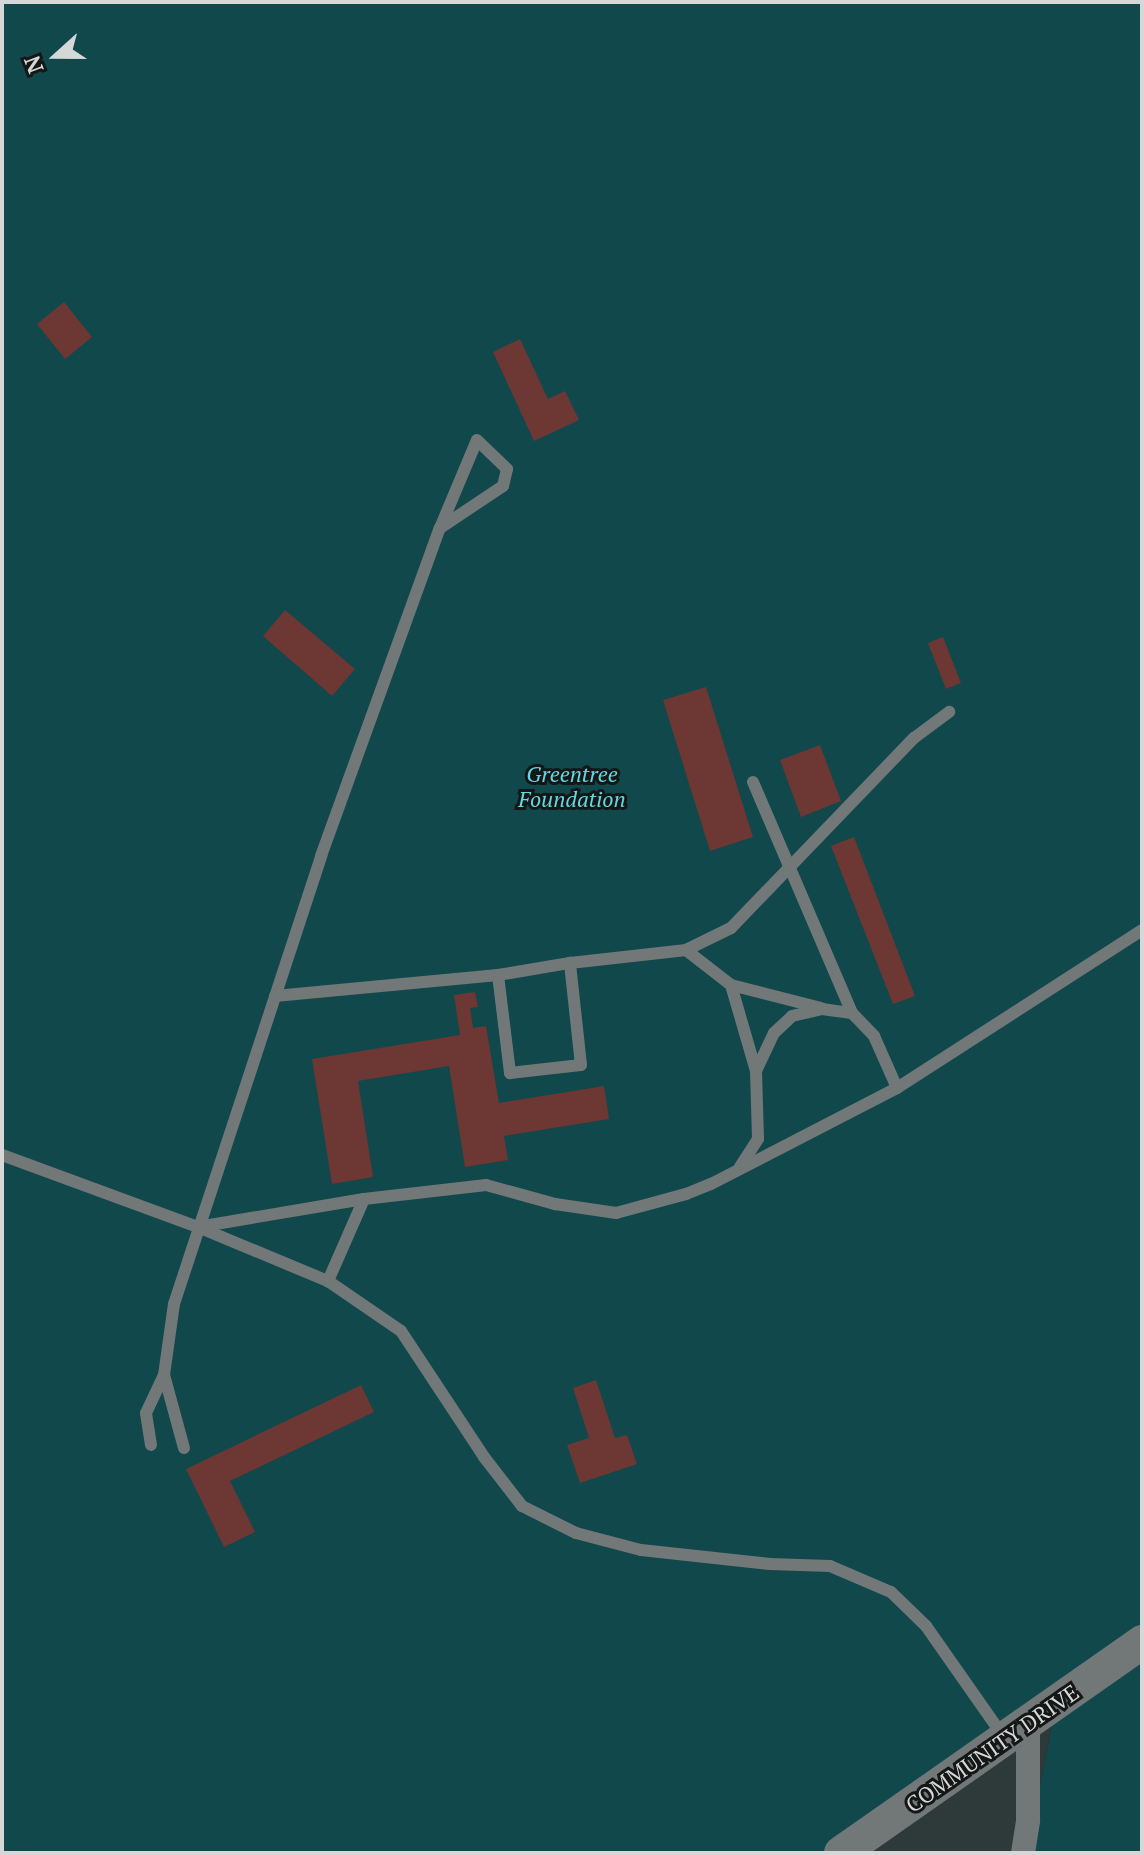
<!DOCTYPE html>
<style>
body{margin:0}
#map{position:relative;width:1144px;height:1855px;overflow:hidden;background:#2b2f2f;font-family:"PT Serif",serif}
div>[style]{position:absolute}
.built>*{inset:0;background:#2e3a3a}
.green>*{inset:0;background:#10484c}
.building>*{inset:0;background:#6d3733}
.lane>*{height:12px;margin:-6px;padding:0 6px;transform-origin:6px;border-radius:6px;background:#727777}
.street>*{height:24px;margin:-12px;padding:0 12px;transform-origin:12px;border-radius:12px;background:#727777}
.secondary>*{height:34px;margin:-17px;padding:0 17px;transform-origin:17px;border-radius:17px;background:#727777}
span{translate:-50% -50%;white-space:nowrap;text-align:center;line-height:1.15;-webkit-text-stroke:6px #151717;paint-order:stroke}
.park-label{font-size:22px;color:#60d8e1;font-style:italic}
.street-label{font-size:22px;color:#d6d8d8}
.frame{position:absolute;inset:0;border:4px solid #d6d8d8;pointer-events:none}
.north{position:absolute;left:16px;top:16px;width:80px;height:80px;-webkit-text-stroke:6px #151717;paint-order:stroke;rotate:249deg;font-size:22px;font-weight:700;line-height:32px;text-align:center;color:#d6d8d8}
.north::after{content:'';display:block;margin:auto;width:28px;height:36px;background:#d6d8d8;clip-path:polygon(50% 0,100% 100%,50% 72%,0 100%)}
</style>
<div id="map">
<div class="built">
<i style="clip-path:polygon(1056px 1705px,1026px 1853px,853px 1853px)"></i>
</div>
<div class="green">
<i style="clip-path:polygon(2px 2px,1142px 2px,1142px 1853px,1026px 1853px,1056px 1707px,853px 1853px,2px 1853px)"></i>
</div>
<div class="building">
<i style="clip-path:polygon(64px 302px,92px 337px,65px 359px,37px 324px)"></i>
<i style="clip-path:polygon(520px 339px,548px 399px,565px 391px,579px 420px,534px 441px,493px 352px)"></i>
<i style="clip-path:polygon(285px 610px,355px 669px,332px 696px,263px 636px)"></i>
<i style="clip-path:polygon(943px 637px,961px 683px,946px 689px,928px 643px)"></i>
<i style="clip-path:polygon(706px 687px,753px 837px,710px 851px,663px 700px)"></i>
<i style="clip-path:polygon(820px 745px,841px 801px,801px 817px,780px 760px)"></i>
<i style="clip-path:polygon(854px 837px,915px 996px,893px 1004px,831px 846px)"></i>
<i style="clip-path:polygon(475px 992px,478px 1007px,470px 1008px,473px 1028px,486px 1026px,499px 1103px,604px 1086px,609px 1119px,504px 1136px,508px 1160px,465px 1167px,449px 1066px,358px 1081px,373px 1177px,332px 1184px,312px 1059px,460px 1035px,454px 995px)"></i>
<i style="clip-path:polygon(596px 1380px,615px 1438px,627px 1435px,637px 1464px,580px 1483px,567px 1445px,589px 1438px,573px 1388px)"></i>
<i style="clip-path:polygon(361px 1385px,374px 1412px,230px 1481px,255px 1532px,224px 1547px,186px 1469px)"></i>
</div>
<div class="lane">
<i style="left:753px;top:782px;width:251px;rotate:66.8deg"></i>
<i style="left:686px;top:950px;width:57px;rotate:37.9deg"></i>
<i style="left:731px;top:985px;width:90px;rotate:73.8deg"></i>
<i style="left:756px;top:1071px;width:68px;rotate:88.3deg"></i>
<i style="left:758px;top:1139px;width:33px;rotate:123deg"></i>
<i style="left:498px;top:975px;width:99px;rotate:83deg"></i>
<i style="left:510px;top:1073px;width:71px;rotate:-6.4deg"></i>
<i style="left:581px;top:1065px;width:103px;rotate:-96.2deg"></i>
<i style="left:731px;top:985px;width:93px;rotate:14.3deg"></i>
<i style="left:275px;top:996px;width:224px;rotate:-5.4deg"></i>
<i style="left:498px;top:975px;width:73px;rotate:-9.5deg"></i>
<i style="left:570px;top:963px;width:117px;rotate:-6.4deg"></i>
<i style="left:686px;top:950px;width:50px;rotate:-26.1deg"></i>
<i style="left:731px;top:928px;width:264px;rotate:-46.1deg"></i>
<i style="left:914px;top:738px;width:44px;rotate:-36.6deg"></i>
<i style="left:756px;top:1071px;width:42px;rotate:-64.7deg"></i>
<i style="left:774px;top:1033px;width:25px;rotate:-43deg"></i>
<i style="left:792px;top:1016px;width:31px;rotate:-13deg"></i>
<i style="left:822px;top:1009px;width:30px;rotate:8deg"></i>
<i style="left:852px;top:1013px;width:32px;rotate:46deg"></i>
<i style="left:874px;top:1036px;width:57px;rotate:66.1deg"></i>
<i style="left:2px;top:1155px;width:209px;rotate:20.2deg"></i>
<i style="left:198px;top:1227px;width:141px;rotate:22.6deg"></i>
<i style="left:328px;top:1281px;width:88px;rotate:34.4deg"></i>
<i style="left:401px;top:1331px;width:151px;rotate:56.6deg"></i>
<i style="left:484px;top:1457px;width:62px;rotate:52.2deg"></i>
<i style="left:522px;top:1506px;width:60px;rotate:26.6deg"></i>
<i style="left:576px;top:1533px;width:67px;rotate:14.7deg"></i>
<i style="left:641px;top:1550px;width:130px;rotate:6.2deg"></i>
<i style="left:770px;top:1564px;width:60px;rotate:1.9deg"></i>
<i style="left:830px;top:1566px;width:66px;rotate:23.1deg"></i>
<i style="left:891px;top:1592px;width:49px;rotate:44.2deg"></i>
<i style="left:926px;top:1626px;width:134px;rotate:55deg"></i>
<i style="left:364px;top:1199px;width:123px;rotate:-6.5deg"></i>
<i style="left:486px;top:1185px;width:72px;rotate:15.4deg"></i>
<i style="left:555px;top:1204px;width:62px;rotate:8.4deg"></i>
<i style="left:616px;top:1213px;width:73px;rotate:-15.2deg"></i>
<i style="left:686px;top:1194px;width:27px;rotate:-22deg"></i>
<i style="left:711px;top:1184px;width:209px;rotate:-27.3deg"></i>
<i style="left:897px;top:1088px;width:292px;rotate:-32.8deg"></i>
<i style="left:198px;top:1227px;width:168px;rotate:-9.6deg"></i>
<i style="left:364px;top:1199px;width:90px;rotate:113.7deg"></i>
<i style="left:151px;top:1445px;width:32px;rotate:-99deg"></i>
<i style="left:146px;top:1413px;width:42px;rotate:-64.7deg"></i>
<i style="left:184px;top:1448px;width:76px;rotate:-105.3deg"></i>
<i style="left:164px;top:1375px;width:72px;rotate:-82deg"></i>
<i style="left:174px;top:1304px;width:472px;rotate:-71.8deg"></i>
<i style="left:321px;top:856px;width:349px;rotate:-70.1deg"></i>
<i style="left:440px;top:528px;width:95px;rotate:-67.2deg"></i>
<i style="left:477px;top:440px;width:42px;rotate:44deg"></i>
<i style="left:507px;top:469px;width:17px;rotate:103deg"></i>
<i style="left:503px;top:486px;width:76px;rotate:146.3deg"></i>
</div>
<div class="street">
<i style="left:1023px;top:1853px;width:33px;rotate:-81deg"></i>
<i style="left:1028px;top:1820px;width:98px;rotate:-90deg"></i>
</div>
<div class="secondary">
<i style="left:841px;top:1853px;width:368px;rotate:-35deg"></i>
</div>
<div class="park-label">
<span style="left:572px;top:786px">Greentree<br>Foundation</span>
</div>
<div class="street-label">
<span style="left:992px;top:1748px;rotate:-35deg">COMMUNITY DRIVE</span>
</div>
<div class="frame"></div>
<div class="north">N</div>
</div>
